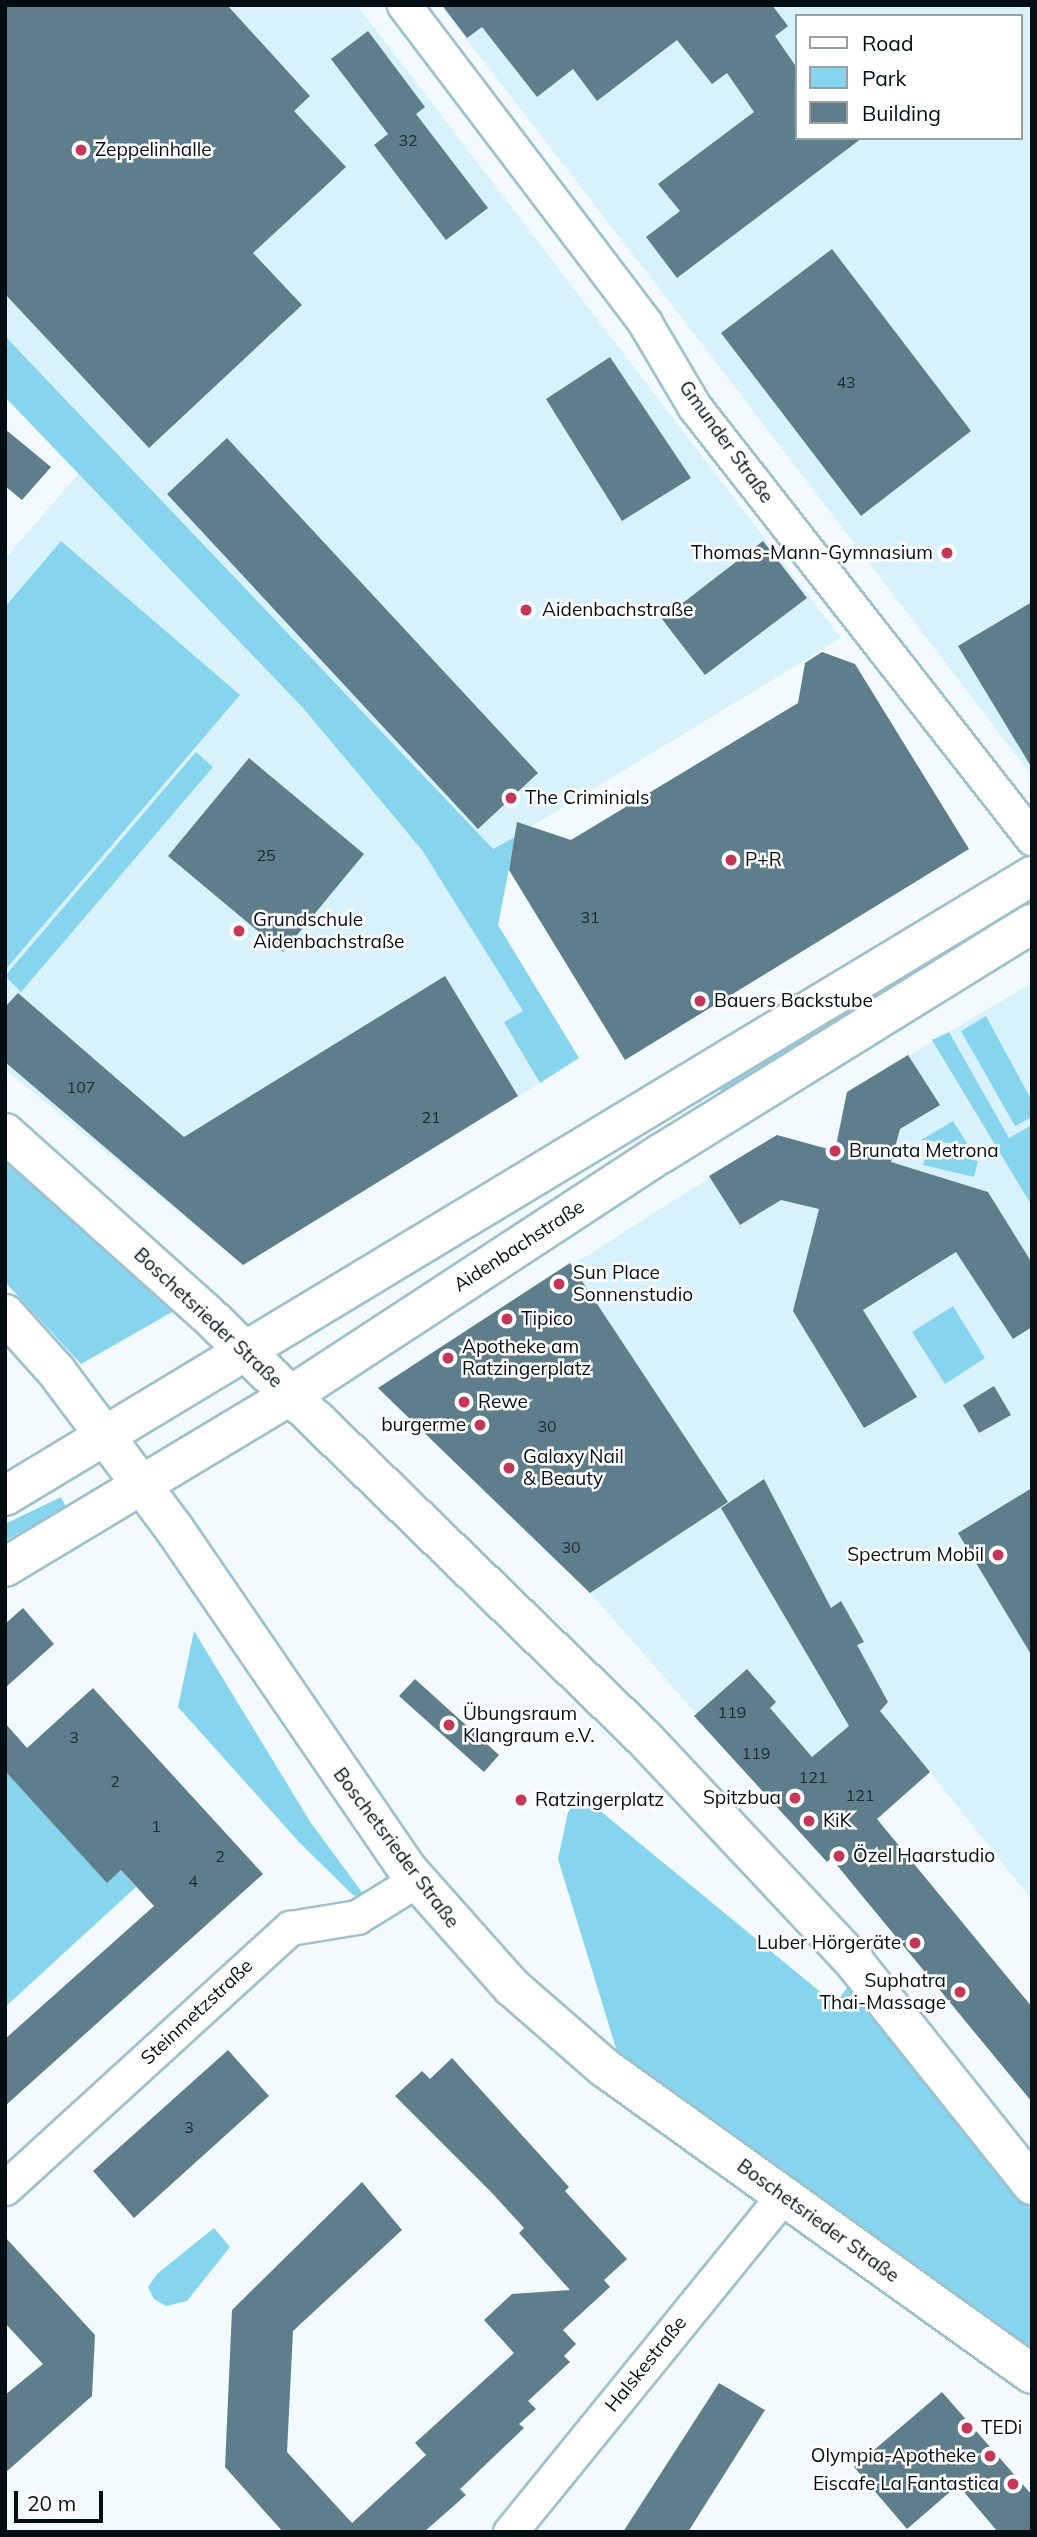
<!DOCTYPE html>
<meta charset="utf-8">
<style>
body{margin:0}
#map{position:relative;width:1037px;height:2537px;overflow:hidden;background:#f3fafd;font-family:Mulish,sans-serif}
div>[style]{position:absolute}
.built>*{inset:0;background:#d8f2fc}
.green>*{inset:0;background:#86d4ee}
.building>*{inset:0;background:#5d7e8a}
.roads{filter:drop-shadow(2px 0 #9ec1ce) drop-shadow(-2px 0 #9ec1ce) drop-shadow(0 2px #9ec1ce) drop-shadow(0 -2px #9ec1ce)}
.street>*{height:33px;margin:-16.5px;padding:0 16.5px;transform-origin:16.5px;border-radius:16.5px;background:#fff}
.secondary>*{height:38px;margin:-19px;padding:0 19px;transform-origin:19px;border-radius:19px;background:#fff}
.dots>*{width:19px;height:19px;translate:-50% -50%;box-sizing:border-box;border:4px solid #fff;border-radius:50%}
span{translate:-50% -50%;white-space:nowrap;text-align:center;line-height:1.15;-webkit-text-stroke:5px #fff;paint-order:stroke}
.number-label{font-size:16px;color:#1a2a30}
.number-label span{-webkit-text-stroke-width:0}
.poi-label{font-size:19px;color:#030e12}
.left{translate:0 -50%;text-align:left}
.right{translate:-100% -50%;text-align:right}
.street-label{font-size:19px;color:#030e12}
.frame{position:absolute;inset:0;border:7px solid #030e12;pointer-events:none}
.legend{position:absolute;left:795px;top:14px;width:228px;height:126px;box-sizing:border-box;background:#fff;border:2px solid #9a9fa0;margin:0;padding:9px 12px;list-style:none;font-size:21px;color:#030e12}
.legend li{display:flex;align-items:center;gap:14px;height:35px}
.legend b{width:35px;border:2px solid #9a9fa0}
.scale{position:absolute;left:14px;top:2491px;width:89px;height:32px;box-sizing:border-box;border:4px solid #030e12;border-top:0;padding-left:9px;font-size:21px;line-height:24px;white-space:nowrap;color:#030e12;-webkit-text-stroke:5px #fff;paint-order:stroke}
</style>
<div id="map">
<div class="built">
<i style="clip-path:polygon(5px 5px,357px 5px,841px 638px,493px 850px,5px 336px)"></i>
<i style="clip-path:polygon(evenodd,440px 5px,1032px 5px,1032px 776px,692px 331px,440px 5px,797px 16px,1021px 16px,1021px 138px,797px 138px,797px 16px)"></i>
<i style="clip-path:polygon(79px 473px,303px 708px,422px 850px,523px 1011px,505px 1022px,540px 1083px,243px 1265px,5px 1069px,5px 559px)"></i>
<i style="clip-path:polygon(1032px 983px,1032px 1900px,930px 1772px,827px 1862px,590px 1593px,378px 1388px,777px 1135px,834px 1150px,847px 1092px)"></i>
</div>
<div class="green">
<i style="clip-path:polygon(5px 336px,493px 849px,515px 837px,498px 925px,579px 1058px,540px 1083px,504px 1022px,523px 1011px,422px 850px,303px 708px,5px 397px)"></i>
<i style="clip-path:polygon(61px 541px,240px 695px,5px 970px,5px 607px)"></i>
<i style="clip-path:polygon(196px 752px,213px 767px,21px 992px,5px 976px)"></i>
<i style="clip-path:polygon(1022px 900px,1026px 905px,814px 1034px,725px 1097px,718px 1086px)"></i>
<i style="clip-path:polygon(986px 1016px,1032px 1101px,1032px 1117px,1015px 1126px,961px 1031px)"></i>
<i style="clip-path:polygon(949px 1032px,1009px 1138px,1032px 1125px,1032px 1206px,932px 1040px)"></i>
<i style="clip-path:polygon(953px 1121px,968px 1145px,921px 1140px)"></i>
<i style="clip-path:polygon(927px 1150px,978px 1161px,974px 1177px,923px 1165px)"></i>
<i style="clip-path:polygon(5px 1157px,181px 1307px,81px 1364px,5px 1282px)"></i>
<i style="clip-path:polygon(953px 1306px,985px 1358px,945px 1384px,912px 1332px)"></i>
<i style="clip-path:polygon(61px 1497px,66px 1507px,5px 1541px,5px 1524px)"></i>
<i style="clip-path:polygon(194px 1631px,311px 1823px,367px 1899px,353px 1895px,299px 1842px,178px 1707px)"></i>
<i style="clip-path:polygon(5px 1771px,107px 1882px,121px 1870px,136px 1887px,5px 2007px)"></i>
<i style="clip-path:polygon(581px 1795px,835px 2004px,852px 1981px,1032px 2209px,1032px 2364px,619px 2058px,558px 1859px,568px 1812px)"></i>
<i style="clip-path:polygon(214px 2228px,230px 2247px,187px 2301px,166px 2306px,154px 2299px,148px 2287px,157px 2274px)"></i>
</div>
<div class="building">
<i style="clip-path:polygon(5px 5px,227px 5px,310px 96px,294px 111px,346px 167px,253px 253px,302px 305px,149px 448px,5px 294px)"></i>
<i style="clip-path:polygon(442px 5px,772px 5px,788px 26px,775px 36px,797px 68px,797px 138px,862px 138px,677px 278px,646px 237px,680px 211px,658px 184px,754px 112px,727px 73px,712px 84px,677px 40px,597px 101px,573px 69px,537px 97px,482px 27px,467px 38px)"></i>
<i style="clip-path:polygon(368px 31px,425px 107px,416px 114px,488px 208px,446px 240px,374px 145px,388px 134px,331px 59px)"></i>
<i style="clip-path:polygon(832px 249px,971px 431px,861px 516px,721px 333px)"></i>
<i style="clip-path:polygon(610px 357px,691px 478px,622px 521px,546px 399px)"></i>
<i style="clip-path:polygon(5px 429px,51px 467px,22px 500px,5px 486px)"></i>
<i style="clip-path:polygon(227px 438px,538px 773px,478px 829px,167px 494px)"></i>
<i style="clip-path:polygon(763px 541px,807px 598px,705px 675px,662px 619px)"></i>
<i style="clip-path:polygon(1032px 602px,1032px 768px,958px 646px)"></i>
<i style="clip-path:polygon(822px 652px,855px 664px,969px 849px,625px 1060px,509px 870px,517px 822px,571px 840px,798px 703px,805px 663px)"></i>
<i style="clip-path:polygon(249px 758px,364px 854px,283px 952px,168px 856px)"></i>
<i style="clip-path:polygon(445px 976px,518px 1096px,243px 1265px,5px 1062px,5px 1007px,18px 993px,184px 1137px)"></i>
<i style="clip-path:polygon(908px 1055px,940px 1105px,900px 1129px,891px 1162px,988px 1192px,1032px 1263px,1032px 1327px,1013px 1339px,956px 1252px,863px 1310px,917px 1397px,864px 1428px,793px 1311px,819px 1209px,781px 1200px,740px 1225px,709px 1176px,777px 1135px,835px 1151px,847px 1092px)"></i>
<i style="clip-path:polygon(570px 1263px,728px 1502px,590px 1593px,378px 1388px)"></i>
<i style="clip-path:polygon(994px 1386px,1011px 1415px,979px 1433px,963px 1405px)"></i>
<i style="clip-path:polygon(764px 1479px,831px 1608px,841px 1601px,864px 1642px,857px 1645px,888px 1702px,880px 1711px,930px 1772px,877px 1819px,1032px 2007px,1032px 2102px,831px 1858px,827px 1862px,694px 1716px,747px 1669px,776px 1702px,770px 1708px,812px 1757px,849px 1726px,721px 1508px)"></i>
<i style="clip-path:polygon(1032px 1488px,1032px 1656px,958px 1533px)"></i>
<i style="clip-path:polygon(23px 1608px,54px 1644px,5px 1688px,5px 1624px)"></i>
<i style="clip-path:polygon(415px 1679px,499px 1755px,484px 1772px,399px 1696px)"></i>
<i style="clip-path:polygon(93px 1688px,263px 1874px,5px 2106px,5px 2039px,154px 1906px,121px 1870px,107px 1883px,5px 1771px,5px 1723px,27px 1748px)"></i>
<i style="clip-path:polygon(228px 2050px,269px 2096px,134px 2218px,93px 2171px)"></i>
<i style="clip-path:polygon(452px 2058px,569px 2187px,565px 2191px,627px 2259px,604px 2280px,610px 2287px,563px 2330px,576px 2344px,564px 2356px,570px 2362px,528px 2401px,536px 2409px,519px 2424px,524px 2428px,460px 2489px,466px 2495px,424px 2532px,283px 2532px,225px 2467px,232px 2310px,362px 2182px,402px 2230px,293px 2331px,287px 2452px,352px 2523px,426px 2455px,415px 2443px,514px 2353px,484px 2320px,512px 2294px,570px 2290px,519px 2233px,524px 2228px,493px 2194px,395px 2096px,422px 2071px,430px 2079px)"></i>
<i style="clip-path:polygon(5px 2237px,95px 2335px,92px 2396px,5px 2473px,5px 2395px,43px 2364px,5px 2323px)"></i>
<i style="clip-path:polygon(719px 2383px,765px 2410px,688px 2532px,623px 2532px)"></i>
<i style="clip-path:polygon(942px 2392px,1032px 2495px,1032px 2532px,998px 2532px,958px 2485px,907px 2529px,854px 2467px)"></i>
</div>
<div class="roads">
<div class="street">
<i style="left:404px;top:5px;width:399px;rotate:52.8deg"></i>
<i style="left:645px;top:323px;width:96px;rotate:59.4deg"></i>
<i style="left:694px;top:406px;width:549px;rotate:51.96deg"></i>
<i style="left:5px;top:2188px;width:386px;rotate:-42.4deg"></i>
<i style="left:290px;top:1928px;width:68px;rotate:-9.3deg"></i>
<i style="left:357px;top:1917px;width:68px;rotate:-31.8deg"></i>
<i style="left:510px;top:2532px;width:432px;rotate:-50.9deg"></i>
</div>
<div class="secondary">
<i style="left:5px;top:1133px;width:271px;rotate:41.9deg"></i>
<i style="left:207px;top:1314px;width:610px;rotate:44.14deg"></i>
<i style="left:645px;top:1739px;width:307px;rotate:46.8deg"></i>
<i style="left:855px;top:1963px;width:284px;rotate:51.4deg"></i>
<i style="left:5px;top:1314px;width:78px;rotate:48.1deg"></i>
<i style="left:57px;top:1372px;width:194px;rotate:53.2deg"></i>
<i style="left:173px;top:1527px;width:416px;rotate:55.6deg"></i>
<i style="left:408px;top:1870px;width:157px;rotate:48.4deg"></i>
<i style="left:512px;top:1987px;width:123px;rotate:41.1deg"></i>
<i style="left:605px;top:2068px;width:525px;rotate:35.63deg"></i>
<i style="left:5px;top:1496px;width:1200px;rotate:-31.12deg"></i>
<i style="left:5px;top:1567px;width:332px;rotate:-31deg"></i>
<i style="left:290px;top:1396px;width:444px;rotate:-33.2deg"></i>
<i style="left:662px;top:1153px;width:435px;rotate:-31.8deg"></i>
</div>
</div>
<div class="dots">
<i style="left:81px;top:150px;background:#c63657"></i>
<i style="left:947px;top:553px;background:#c63657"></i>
<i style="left:526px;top:610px;background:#c63657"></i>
<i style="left:511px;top:798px;background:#c63657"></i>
<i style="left:731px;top:860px;background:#c63657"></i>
<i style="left:239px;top:931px;background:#c63657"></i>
<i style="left:700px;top:1001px;background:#c63657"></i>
<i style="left:835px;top:1151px;background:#c63657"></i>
<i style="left:559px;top:1284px;background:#c63657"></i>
<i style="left:507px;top:1319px;background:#c63657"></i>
<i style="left:448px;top:1358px;background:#c63657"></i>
<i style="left:464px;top:1402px;background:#c63657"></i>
<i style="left:480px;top:1425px;background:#c63657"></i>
<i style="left:509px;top:1468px;background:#c63657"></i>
<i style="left:998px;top:1555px;background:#c63657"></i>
<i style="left:449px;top:1725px;background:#c63657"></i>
<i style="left:795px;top:1798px;background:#c63657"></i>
<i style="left:521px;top:1800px;background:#c63657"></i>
<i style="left:809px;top:1821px;background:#c63657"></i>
<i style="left:839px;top:1856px;background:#c63657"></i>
<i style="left:915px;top:1943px;background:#c63657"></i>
<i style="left:960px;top:1992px;background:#c63657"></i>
<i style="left:967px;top:2428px;background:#c63657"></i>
<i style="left:990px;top:2456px;background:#c63657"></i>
<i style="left:1013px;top:2484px;background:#c63657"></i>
</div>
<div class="number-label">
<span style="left:408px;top:140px">32</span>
<span style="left:846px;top:382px">43</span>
<span style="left:266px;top:855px">25</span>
<span style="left:590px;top:917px">31</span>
<span style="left:81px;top:1087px">107</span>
<span style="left:431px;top:1117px">21</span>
<span style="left:547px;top:1426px">30</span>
<span style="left:571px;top:1547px">30</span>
<span style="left:732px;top:1712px">119</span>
<span style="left:74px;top:1737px">3</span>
<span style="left:756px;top:1753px">119</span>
<span style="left:813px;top:1777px">121</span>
<span style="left:115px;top:1781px">2</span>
<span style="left:860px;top:1795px">121</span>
<span style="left:156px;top:1826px">1</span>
<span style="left:220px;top:1856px">2</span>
<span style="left:193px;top:1881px">4</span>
<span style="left:189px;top:2127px">3</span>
</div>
<div class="poi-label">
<span class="left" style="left:95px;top:150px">Zeppelinhalle</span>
<span class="right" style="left:933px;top:553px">Thomas-Mann-Gymnasium</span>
<span class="left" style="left:542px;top:610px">Aidenbachstraße</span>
<span class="left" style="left:525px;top:798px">The Criminials</span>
<span class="left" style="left:745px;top:860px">P+R</span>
<span class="left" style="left:253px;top:931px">Grundschule<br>Aidenbachstraße</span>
<span class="left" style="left:714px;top:1001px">Bauers Backstube</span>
<span class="left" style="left:849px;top:1151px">Brunata Metrona</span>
<span class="left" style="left:573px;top:1284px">Sun Place<br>Sonnenstudio</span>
<span class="left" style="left:521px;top:1319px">Tipico</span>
<span class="left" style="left:462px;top:1358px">Apotheke am<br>Ratzingerplatz</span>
<span class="left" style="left:478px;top:1402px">Rewe</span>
<span class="right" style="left:466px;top:1425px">burgerme</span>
<span class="left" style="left:523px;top:1468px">Galaxy Nail<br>&amp; Beauty</span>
<span class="right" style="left:984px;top:1555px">Spectrum Mobil</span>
<span class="left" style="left:463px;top:1725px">Übungsraum<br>Klangraum e.V.</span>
<span class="right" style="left:781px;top:1798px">Spitzbua</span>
<span class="left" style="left:535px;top:1800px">Ratzingerplatz</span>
<span class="left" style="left:823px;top:1821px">KiK</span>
<span class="left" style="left:853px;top:1856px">Özel Haarstudio</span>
<span class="right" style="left:901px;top:1943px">Luber Hörgeräte</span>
<span class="right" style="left:946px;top:1992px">Suphatra<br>Thai-Massage</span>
<span class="left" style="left:981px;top:2428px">TEDi</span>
<span class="right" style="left:976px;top:2456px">Olympia-Apotheke</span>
<span class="right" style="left:999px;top:2484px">Eiscafe La Fantastica</span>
</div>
<div class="street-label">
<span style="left:726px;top:442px;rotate:54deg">Gmunder Straße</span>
<span style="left:519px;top:1246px;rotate:-33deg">Aidenbachstraße</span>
<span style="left:208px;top:1318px;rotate:43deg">Boschetsrieder Straße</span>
<span style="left:396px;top:1848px;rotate:53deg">Boschetsrieder Straße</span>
<span style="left:197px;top:2012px;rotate:-43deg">Steinmetzstraße</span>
<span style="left:818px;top:2221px;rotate:36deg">Boschetsrieder Straße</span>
<span style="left:646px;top:2364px;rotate:-51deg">Halskestraße</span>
</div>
<div class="frame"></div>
<ul class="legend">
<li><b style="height:9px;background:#fff"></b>Road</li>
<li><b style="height:19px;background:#86d4ee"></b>Park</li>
<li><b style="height:19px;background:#5d7e8a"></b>Building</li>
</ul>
<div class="scale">20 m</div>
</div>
